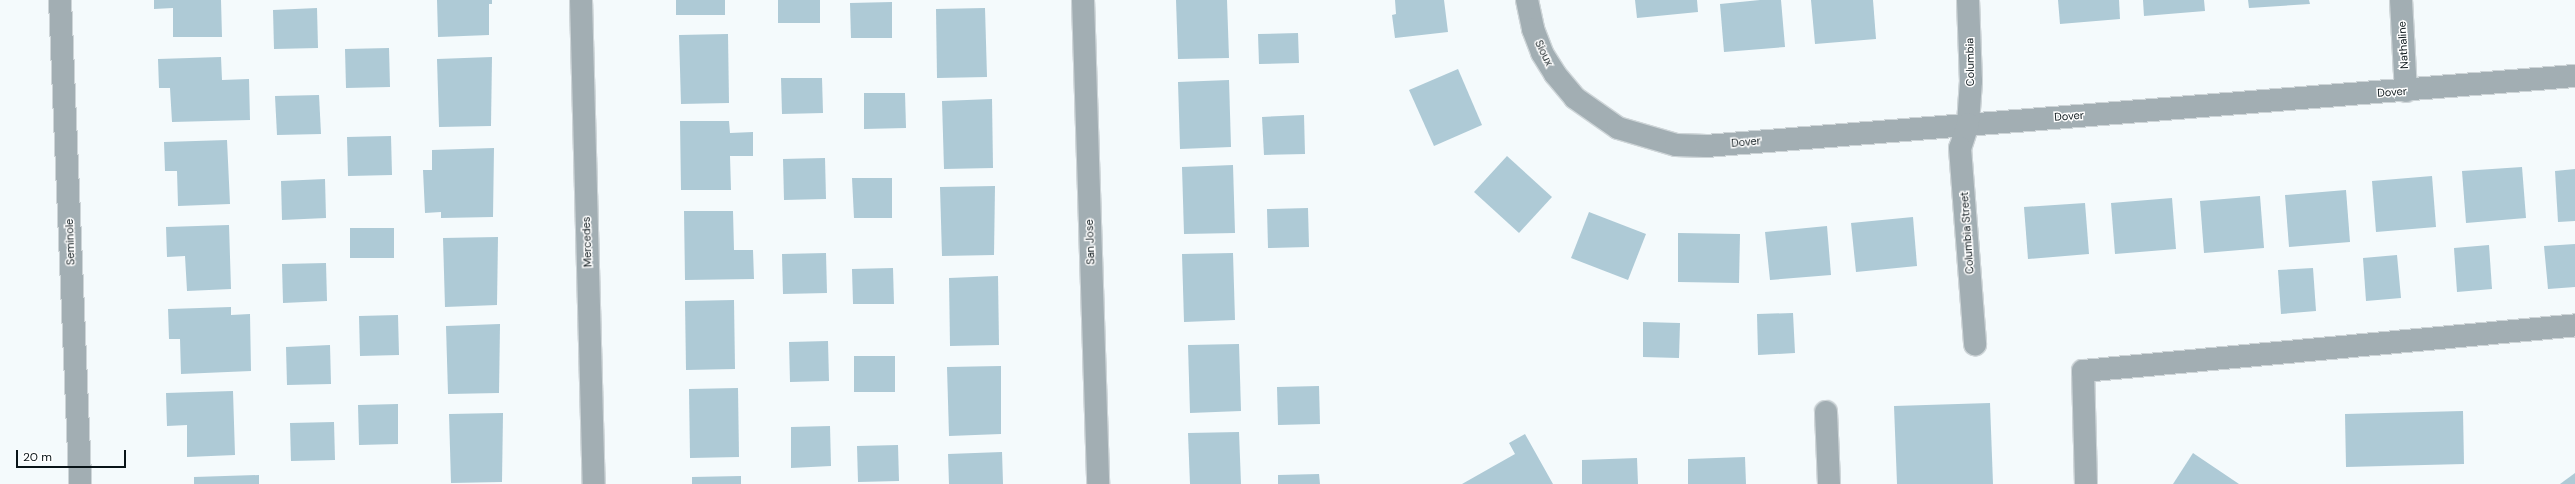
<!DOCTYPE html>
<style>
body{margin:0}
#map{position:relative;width:2575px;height:484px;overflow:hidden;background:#f4fafc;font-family:"DM Sans",sans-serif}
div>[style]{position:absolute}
.building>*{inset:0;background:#aecad6}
.roads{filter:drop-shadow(1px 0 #ced5d8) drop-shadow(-1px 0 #ced5d8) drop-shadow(0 1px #ced5d8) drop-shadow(0 -1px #ced5d8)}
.minor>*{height:22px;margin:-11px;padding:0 11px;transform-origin:11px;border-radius:11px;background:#a2aeb3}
span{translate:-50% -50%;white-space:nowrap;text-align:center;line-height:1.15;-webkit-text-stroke:3px #fff;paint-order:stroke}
.street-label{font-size:11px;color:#091418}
.scale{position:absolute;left:16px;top:450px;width:110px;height:18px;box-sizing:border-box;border:2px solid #091418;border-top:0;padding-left:5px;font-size:12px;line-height:14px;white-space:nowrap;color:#091418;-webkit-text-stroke:3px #fff;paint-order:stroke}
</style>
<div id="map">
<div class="building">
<i style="clip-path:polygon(154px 0,221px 0,222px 37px,173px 37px,173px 8px,154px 9px)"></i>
<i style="clip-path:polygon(437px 0,492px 0,492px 4px,489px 4px,489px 35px,438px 37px)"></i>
<i style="clip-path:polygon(676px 0,725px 0,725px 15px,676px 15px)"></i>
<i style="clip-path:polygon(778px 0,820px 0,820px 23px,778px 23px)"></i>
<i style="clip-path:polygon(1176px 0,1227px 0,1229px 58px,1178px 59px)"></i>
<i style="clip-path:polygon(1395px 0,1444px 0,1448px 32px,1395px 38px,1392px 15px,1396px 14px)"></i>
<i style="clip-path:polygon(1635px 0,1697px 0,1698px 12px,1637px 18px)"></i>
<i style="clip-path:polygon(1760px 0,1781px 0,1785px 47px,1724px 52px,1720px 4px)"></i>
<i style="clip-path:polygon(1811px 0,1873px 0,1876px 39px,1815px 44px)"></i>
<i style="clip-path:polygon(2058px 0,2119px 0,2120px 19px,2060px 24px)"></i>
<i style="clip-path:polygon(2143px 0,2204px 0,2205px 11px,2144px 16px)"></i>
<i style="clip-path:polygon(2248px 0,2309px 0,2310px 4px,2249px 8px)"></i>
<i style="clip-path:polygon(892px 2px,892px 38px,851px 38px,850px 3px)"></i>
<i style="clip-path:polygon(317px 8px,318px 48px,274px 49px,273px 10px)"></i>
<i style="clip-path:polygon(985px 8px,987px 77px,937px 78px,936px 9px)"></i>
<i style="clip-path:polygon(1298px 33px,1299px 63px,1259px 64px,1258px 34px)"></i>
<i style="clip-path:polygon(728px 34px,729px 103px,681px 104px,679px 35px)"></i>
<i style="clip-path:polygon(389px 48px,390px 87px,346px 88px,345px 49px)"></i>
<i style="clip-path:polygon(221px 57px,222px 80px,249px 79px,250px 120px,172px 122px,170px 88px,159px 88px,158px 59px)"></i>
<i style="clip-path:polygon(492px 57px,491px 126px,439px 127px,437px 59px)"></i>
<i style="clip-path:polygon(1458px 69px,1482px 125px,1434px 146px,1409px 90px)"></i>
<i style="clip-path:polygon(781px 78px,822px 78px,823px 113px,782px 114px)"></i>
<i style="clip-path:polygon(1229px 80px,1231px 147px,1180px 149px,1178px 82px)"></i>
<i style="clip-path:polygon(864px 93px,905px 93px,906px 128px,864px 129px)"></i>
<i style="clip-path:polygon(319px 95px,321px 134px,277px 135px,275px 96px)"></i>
<i style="clip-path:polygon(992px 99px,993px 168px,944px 169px,942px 101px)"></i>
<i style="clip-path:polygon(1304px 115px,1305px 154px,1264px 155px,1262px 117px)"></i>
<i style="clip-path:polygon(680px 121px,729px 121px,730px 133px,753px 132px,753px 156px,730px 156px,731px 190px,681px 190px)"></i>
<i style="clip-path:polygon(391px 136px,392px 175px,348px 176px,347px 137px)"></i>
<i style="clip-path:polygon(227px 140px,230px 204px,178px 206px,177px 171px,165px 171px,164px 142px)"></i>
<i style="clip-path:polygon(494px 148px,493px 217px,441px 218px,441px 212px,425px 213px,423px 170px,432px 170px,432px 150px)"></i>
<i style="clip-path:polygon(1507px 156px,1552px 197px,1519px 233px,1474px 192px)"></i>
<i style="clip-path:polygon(825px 158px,826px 199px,784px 200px,783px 159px)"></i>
<i style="clip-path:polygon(1233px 165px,1235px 233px,1184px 234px,1182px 167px)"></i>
<i style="clip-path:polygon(2522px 167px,2526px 218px,2466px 223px,2462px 171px)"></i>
<i style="clip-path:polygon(2575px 169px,2575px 221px,2558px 222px,2555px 171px)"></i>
<i style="clip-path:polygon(2432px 176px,2436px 227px,2376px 232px,2372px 181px)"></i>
<i style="clip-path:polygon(852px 178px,892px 178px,892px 218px,854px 218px)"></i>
<i style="clip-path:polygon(325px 179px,326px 218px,282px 220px,281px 181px)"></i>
<i style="clip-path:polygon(995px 186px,994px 255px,942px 256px,940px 187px)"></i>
<i style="clip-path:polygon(2346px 190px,2350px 242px,2289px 247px,2285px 195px)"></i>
<i style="clip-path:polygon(2260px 196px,2264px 248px,2204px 253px,2200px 201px)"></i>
<i style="clip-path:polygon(2172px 198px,2176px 249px,2115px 254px,2111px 203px)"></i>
<i style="clip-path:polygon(2085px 203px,2089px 254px,2028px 259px,2024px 207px)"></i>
<i style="clip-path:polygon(1308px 208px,1309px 247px,1268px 248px,1267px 209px)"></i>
<i style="clip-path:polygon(684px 211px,733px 211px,734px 250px,753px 250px,754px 279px,685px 280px)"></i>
<i style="clip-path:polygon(1589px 212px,1646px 234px,1628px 280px,1571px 258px)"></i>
<i style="clip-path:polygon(1913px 217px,1917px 266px,1856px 272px,1851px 223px)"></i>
<i style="clip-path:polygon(229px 225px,231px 289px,187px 291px,185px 256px,167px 257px,166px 227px)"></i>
<i style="clip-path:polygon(1827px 226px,1831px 275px,1770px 280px,1765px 232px)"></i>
<i style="clip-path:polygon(350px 228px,394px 228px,394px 258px,350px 258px)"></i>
<i style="clip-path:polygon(1678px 233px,1740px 234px,1739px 283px,1678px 282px)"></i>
<i style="clip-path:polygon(498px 237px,497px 305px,445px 307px,443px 238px)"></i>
<i style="clip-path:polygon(2575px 244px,2575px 287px,2548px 289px,2544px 246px)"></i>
<i style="clip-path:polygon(2489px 245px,2492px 289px,2457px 292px,2454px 248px)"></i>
<i style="clip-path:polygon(826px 253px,827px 293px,783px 294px,782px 254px)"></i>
<i style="clip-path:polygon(1233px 253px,1235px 320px,1184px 322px,1182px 254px)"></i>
<i style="clip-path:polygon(2397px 255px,2401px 298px,2366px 301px,2363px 258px)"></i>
<i style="clip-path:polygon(326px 263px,327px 301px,283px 303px,282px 264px)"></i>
<i style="clip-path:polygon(893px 268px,894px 304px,853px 304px,852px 269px)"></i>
<i style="clip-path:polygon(2313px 268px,2316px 311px,2281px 314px,2278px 270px)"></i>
<i style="clip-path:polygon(998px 276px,999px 345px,950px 346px,949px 278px)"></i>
<i style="clip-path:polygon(734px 300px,735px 369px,686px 370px,685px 301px)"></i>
<i style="clip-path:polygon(231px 307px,231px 315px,250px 314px,251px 371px,181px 374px,180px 339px,169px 339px,168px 309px)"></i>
<i style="clip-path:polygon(1793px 313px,1795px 353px,1758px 355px,1757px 314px)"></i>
<i style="clip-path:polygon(398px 315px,399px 355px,360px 356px,359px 316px)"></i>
<i style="clip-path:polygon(1643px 322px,1680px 323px,1679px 358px,1643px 357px)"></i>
<i style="clip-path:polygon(500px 324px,499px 393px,448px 394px,446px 326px)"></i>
<i style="clip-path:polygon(828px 341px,829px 381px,790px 382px,789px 342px)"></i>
<i style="clip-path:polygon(1239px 344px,1241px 411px,1190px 413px,1188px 345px)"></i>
<i style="clip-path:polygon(330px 345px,331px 384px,287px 385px,286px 347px)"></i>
<i style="clip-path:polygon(854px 356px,895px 356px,895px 392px,854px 392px)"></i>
<i style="clip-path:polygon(1001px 366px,1001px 434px,949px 436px,947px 367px)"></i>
<i style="clip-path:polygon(1319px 386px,1320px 424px,1278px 425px,1277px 387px)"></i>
<i style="clip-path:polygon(738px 388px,739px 457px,690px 458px,689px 389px)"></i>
<i style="clip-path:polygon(233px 391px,235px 455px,187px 457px,187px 425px,167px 426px,166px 393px)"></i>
<i style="clip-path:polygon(1990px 403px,1993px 484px,1897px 484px,1894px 406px)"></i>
<i style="clip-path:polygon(398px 404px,398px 444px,359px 445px,358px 405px)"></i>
<i style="clip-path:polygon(2463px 411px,2464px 464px,2346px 467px,2345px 414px)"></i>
<i style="clip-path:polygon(503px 413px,502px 482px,451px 483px,449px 414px)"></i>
<i style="clip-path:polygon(334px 422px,335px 460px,291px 461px,290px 423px)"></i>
<i style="clip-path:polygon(830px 426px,831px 466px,791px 468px,791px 427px)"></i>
<i style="clip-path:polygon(1239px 432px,1241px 484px,1190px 484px,1188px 433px)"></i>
<i style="clip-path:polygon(1525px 434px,1553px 484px,1462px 484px,1515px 454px,1509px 443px)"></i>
<i style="clip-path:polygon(898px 445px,899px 481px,858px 482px,857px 446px)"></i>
<i style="clip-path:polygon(1002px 452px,1003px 484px,949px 484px,948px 454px)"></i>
<i style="clip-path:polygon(2193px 453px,2239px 484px,2173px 484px)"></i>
<i style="clip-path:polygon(1745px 457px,1746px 484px,1688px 484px,1688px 459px)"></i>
<i style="clip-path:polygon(1637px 458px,1638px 484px,1582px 484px,1582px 460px)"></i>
<i style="clip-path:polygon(2575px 473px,2575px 484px,2560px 484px)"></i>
<i style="clip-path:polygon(1319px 474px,1320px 484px,1278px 484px,1278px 475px)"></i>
<i style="clip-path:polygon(259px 475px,259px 484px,194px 484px,194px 477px)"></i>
<i style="clip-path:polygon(741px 476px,741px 484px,692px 484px,692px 477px)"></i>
</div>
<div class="roads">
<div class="minor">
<i style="left:60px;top:0;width:484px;rotate:87.6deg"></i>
<i style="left:581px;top:0;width:484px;rotate:88.5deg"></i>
<i style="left:1083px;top:0;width:484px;rotate:88.2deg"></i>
<i style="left:1527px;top:0;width:30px;rotate:78deg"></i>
<i style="left:1533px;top:29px;width:26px;rotate:69deg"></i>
<i style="left:1542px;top:53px;width:25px;rotate:58deg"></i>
<i style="left:1555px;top:74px;width:31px;rotate:50deg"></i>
<i style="left:1575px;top:98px;width:52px;rotate:34.9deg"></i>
<i style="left:1618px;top:128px;width:60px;rotate:16.3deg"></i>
<i style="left:1676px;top:145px;width:30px;rotate:2deg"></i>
<i style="left:1706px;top:146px;width:872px;rotate:-4.61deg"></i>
<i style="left:1968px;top:0;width:81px;rotate:87.9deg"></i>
<i style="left:1971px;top:81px;width:43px;rotate:94deg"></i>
<i style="left:1968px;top:124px;width:25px;rotate:108deg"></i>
<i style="left:1960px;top:148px;width:197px;rotate:85.6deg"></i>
<i style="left:2401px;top:0;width:91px;rotate:86.9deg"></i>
<i style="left:1826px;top:412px;width:72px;rotate:87.6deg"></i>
<i style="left:2086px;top:484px;width:113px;rotate:-91.5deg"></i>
<i style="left:2083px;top:371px;width:494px;rotate:-5.3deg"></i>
</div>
</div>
<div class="street-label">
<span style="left:2403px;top:45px;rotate:-93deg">Nathaline</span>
<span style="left:1544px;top:53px;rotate:64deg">Sioux</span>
<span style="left:1970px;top:62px;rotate:-91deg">Columbia</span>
<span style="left:2392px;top:92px;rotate:-4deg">Dover</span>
<span style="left:2069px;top:116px;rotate:-4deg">Dover</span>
<span style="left:1746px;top:142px;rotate:-5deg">Dover</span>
<span style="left:1967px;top:233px;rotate:-94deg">Columbia Street</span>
<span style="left:70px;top:242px;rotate:-92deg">Seminole</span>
<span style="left:587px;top:242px;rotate:-92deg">Mercedes</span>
<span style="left:1090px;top:242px;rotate:-92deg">San Jose</span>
</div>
<div class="scale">20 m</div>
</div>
